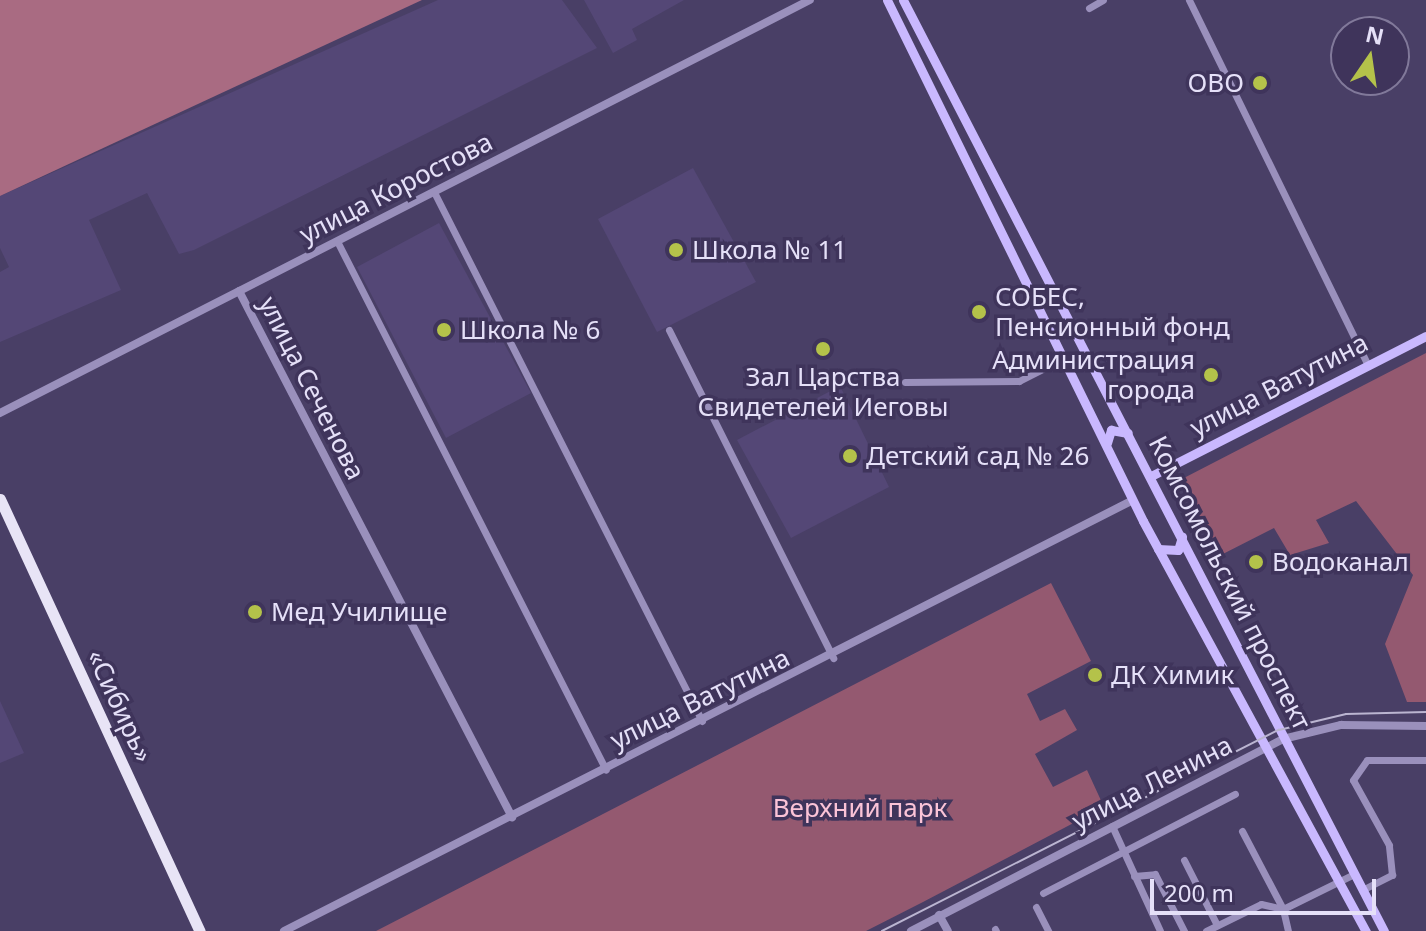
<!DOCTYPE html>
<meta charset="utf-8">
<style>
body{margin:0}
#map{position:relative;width:1426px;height:931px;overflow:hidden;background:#493f66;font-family:"Noto Sans",sans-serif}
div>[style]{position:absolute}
.built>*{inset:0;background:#544776}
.green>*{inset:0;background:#945970}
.forest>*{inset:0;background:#a96b82}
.minor>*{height:7px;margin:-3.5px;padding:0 3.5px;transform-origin:3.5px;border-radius:3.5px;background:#9a90bc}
.tertiary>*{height:8px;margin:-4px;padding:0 4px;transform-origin:4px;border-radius:4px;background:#9a90bc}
.secondary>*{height:9px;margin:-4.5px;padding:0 4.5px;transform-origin:4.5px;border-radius:4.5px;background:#c9b8fe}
.primary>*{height:11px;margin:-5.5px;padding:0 5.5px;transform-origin:5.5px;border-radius:5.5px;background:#e8e4f6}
.tram>*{height:2px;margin:-1px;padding:0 1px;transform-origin:1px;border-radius:1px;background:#bbb5d1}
.dots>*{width:22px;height:22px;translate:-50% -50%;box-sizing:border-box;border:4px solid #3f345b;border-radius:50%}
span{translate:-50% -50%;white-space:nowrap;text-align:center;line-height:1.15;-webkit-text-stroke:7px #3f345b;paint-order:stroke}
.poi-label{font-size:26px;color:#e5e0f8}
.right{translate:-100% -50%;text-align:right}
.left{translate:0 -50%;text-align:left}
.street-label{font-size:26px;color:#e5e0f8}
.park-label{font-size:26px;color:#fbc3d7}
.north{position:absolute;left:1330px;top:16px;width:80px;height:80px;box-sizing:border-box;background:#3f345b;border:2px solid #81799a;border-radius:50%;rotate:13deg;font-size:22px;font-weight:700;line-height:32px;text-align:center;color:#e5e0f8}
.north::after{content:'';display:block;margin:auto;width:28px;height:36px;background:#b4c24a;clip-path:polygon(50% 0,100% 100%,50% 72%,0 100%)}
.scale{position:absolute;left:1150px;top:879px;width:226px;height:36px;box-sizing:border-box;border:4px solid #e5e0f8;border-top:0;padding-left:10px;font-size:24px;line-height:28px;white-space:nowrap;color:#e5e0f8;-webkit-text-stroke:6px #3f345b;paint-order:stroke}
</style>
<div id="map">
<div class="built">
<i style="clip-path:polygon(438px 0,562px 0,597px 48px,194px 250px,179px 254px,147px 193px,89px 220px,121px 290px,0 342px,0 272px,9px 267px,0 248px,0 196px)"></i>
<i style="clip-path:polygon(584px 0,684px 0,632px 29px,637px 40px,613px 53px)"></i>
<i style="clip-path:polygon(693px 168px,756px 282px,657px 332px,598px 219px)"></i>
<i style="clip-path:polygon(439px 223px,531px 393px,446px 438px,357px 267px)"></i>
<i style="clip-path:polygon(840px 386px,889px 487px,791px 538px,737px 440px)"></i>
<i style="clip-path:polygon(0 701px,24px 753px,0 763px)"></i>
</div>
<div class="green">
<i style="clip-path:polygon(1426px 353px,1426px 702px,1407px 702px,1385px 644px,1413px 575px,1356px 501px,1316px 520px,1329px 543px,1290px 555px,1274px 528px,1217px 557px,1180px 480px)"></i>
<i style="clip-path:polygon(1051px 583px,1091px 661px,1027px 694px,1040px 721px,1065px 709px,1077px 730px,1035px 754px,1053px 787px,1087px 770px,1104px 807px,923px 902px,866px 931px,376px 931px)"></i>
</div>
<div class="forest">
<i style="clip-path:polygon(0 0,422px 0,0 196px)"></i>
</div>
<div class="minor">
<i style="left:1189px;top:0;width:407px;rotate:63.9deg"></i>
<i style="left:1089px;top:8px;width:16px;rotate:-30deg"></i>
<i style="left:434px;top:192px;width:593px;rotate:63.13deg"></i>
<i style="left:337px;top:241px;width:593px;rotate:63.05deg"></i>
<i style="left:669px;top:330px;width:367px;rotate:63.4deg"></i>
<i style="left:905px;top:382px;width:114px;rotate:-0.5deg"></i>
<i style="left:1019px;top:381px;width:51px;rotate:-27.1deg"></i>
<i style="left:1112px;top:826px;width:115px;rotate:65.4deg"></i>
<i style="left:1242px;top:831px;width:88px;rotate:62.3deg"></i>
<i style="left:1184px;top:860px;width:73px;rotate:63.1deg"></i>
<i style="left:1134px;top:876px;width:21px;rotate:-5deg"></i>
<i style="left:1155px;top:874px;width:64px;rotate:63deg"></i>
<i style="left:1362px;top:890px;width:34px;rotate:-27deg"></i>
<i style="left:1392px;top:875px;width:30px;rotate:-96deg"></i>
<i style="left:1389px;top:845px;width:74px;rotate:-119deg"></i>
<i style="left:1353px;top:780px;width:24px;rotate:-55deg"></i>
<i style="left:1367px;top:760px;width:59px"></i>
<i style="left:1043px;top:893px;width:216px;rotate:-27.3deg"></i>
<i style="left:1036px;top:907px;width:27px;rotate:63deg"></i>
<i style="left:995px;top:929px;width:2px;rotate:63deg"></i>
<i style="left:1206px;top:931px;width:61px;rotate:-26.1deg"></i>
<i style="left:1261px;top:904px;width:23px;rotate:13deg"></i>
<i style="left:1288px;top:931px;width:23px;rotate:-103deg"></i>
<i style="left:1283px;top:909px;width:79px;rotate:-26.2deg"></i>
</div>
<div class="tertiary">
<i style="left:239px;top:291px;width:593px;rotate:62.57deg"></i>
<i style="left:0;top:413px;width:909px;rotate:-27.02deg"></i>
<i style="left:939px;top:915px;width:18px;rotate:61deg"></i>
<i style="left:284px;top:931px;width:952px;rotate:-26.91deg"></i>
<i style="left:911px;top:931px;width:419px;rotate:-27.3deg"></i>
<i style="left:1283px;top:739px;width:60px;rotate:-13.6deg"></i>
<i style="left:1341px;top:725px;width:85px;rotate:0.7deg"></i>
</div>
<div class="secondary">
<i style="left:887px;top:0;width:580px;rotate:63.83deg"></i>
<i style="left:1143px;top:521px;width:467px;rotate:61.5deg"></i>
<i style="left:903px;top:0;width:1048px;rotate:62.68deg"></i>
<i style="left:1107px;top:443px;width:14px;rotate:-73deg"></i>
<i style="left:1111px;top:430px;width:17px;rotate:10deg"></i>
<i style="left:1153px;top:475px;width:306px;rotate:-27deg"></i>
<i style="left:1158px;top:549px;width:20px;rotate:3deg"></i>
<i style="left:1178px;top:550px;width:14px;rotate:-73deg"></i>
</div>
<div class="primary">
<i style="left:0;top:499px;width:476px;rotate:65.2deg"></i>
</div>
<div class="tram">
<i style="left:882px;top:931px;width:445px;rotate:-26.9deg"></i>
<i style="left:1279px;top:730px;width:69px;rotate:-13.4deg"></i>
<i style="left:1346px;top:714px;width:80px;rotate:-1.4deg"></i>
</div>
<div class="dots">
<i style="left:1260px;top:83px;background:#b4c24a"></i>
<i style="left:676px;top:250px;background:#b4c24a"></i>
<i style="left:979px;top:312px;background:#b4c24a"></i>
<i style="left:444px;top:330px;background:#b4c24a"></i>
<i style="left:823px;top:349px;background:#b4c24a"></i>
<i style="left:1211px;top:375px;background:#b4c24a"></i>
<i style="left:850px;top:456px;background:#b4c24a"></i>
<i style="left:1256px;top:562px;background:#b4c24a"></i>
<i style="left:255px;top:612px;background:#b4c24a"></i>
<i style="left:1095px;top:675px;background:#b4c24a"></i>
</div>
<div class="poi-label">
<span class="right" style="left:1244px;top:83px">ОВО</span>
<span class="left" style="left:692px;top:250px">Школа № 11</span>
<span class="left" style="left:995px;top:312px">СОБЕС,<br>Пенсионный фонд</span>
<span class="left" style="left:460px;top:330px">Школа № 6</span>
<span class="right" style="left:1195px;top:375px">Администрация<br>города</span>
<span style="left:823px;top:392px">Зал Царства<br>Свидетелей Иеговы</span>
<span class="left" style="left:866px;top:456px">Детский сад № 26</span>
<span class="left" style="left:1272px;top:562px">Водоканал</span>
<span class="left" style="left:271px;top:612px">Мед Училище</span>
<span class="left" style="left:1111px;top:675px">ДК Химик</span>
</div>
<div class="street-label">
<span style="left:396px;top:188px;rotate:-27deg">улица Коростова</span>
<span style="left:1279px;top:385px;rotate:-27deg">улица Ватутина</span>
<span style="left:312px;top:388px;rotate:63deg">улица Сеченова</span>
<span style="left:1230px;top:583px;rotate:63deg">Комсомольский проспект</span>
<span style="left:700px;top:699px;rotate:-26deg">улица Ватутина</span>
<span style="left:120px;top:706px;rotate:65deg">«Сибирь»</span>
<span style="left:1152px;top:783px;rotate:-27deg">улица Ленина</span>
</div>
<div class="park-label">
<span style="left:860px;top:808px">Верхний парк</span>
</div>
<div class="north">N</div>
<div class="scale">200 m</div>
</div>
